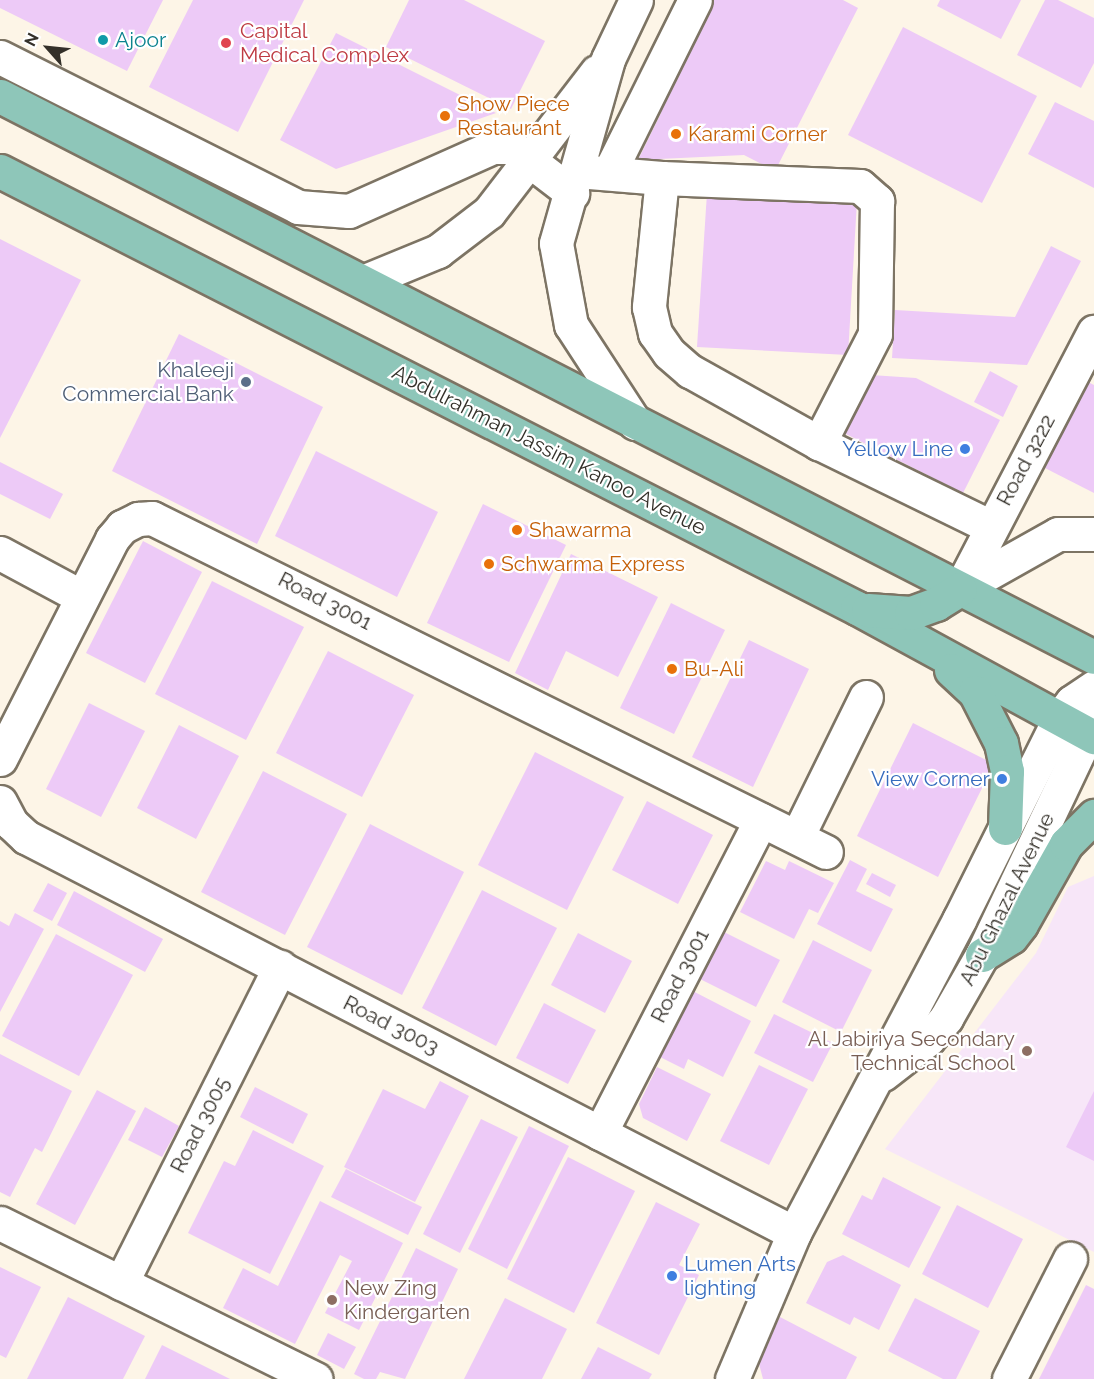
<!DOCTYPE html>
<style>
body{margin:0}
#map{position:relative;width:1094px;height:1379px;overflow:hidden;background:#fdf5e7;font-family:Raleway,sans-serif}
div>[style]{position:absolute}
.education>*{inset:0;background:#f7e6f8}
.building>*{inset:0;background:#edcaf7}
.roads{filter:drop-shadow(2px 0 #7d7464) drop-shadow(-2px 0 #7d7464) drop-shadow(0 2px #7d7464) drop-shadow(0 -2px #7d7464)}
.minor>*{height:33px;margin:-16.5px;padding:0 16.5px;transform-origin:16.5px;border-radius:16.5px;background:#fff}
.major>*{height:33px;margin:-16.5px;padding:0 16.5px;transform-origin:16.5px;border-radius:16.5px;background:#8ec6b9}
.dots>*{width:16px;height:16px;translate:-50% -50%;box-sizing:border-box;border:3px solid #fff;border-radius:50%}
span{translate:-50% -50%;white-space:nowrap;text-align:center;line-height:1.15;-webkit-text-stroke:4.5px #fff;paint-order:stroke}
.health-label{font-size:21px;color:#be3a42}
.left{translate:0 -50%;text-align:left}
.culture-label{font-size:21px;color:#0d838f}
.food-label{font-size:21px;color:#c56008}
.service-label{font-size:21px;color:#4e5e75}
.right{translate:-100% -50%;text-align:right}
.shop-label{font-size:21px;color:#366cbe}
.street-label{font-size:21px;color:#343029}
.education-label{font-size:21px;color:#785e54}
.north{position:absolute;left:18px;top:18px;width:60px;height:60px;-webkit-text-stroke:4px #fff;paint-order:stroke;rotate:297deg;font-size:16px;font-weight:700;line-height:24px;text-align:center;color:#343029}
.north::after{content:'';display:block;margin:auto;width:21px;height:27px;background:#343029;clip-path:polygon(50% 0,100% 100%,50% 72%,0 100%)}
</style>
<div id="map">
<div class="education">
<i style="clip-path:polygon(1094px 876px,1094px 1252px,885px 1149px,1036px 953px,1068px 887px)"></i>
</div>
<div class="building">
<i style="clip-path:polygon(0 0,163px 0,127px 71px,0 8px)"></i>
<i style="clip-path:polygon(193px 0,304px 0,238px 132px,149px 87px)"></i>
<i style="clip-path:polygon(409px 0,464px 0,545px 41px,511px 109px,386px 47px)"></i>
<i style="clip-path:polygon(708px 0,843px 0,858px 8px,775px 171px,744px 155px,638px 160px,661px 113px,653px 109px)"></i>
<i style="clip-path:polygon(940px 0,1021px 0,1001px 39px,937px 6px)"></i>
<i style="clip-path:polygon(1045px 0,1058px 0,1094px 18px,1094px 63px,1081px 88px,1017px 55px)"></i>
<i style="clip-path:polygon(903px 27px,1037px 96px,982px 203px,848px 135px)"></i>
<i style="clip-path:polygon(336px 33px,496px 113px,336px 169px,280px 140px)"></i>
<i style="clip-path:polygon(1055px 102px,1094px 121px,1094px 188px,1028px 154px)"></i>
<i style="clip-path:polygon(707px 193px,857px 201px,848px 355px,697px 347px)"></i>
<i style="clip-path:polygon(0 239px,81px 280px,0 438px)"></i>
<i style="clip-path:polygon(1051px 246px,1081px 261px,1027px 365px,892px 358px,895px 310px,1015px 317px)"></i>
<i style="clip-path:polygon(179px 334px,323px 407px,257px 544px,112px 471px)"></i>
<i style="clip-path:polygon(990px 371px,1018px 386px,1003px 417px,974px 402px)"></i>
<i style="clip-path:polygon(871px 375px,916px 378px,1000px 420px,963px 493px,842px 432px)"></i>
<i style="clip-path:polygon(1084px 380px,1094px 385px,1094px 493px,1039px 465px)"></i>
<i style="clip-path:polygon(316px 451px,438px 512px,397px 597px,275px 536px)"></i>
<i style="clip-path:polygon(0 462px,63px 494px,50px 519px,0 494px)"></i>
<i style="clip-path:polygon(483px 504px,566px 545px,509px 662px,427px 623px)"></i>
<i style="clip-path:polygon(143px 541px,202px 572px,145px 683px,86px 653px)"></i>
<i style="clip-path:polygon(571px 554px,658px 597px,618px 677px,566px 651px,548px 690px,515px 673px)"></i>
<i style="clip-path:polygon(212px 581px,304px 627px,246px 740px,155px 694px)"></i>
<i style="clip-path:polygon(671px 603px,725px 630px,674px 734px,620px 708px)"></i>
<i style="clip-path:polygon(749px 640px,809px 669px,753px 787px,692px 757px)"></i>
<i style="clip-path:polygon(328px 651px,414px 695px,362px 797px,276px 753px)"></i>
<i style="clip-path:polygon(89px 703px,145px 731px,101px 817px,46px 789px)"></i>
<i style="clip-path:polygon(913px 723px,994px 764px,938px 877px,857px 836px)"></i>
<i style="clip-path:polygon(179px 725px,239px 756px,196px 839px,137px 808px)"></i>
<i style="clip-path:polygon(535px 752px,624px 797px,567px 910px,478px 865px)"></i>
<i style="clip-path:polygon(263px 771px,347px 814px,285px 935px,201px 892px)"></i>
<i style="clip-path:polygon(647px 801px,713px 835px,678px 904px,612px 870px)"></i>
<i style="clip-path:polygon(370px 824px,464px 872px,402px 995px,307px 947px)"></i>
<i style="clip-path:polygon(850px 860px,867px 869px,856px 891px,893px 909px,871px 952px,817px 924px)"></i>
<i style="clip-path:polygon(766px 861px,785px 870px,789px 861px,834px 883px,818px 913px,809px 909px,794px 939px,740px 912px)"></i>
<i style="clip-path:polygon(872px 873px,896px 885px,890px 897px,866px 884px)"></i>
<i style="clip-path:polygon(48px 883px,67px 893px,52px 921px,33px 911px)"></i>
<i style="clip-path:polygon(482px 890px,557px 928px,496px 1046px,422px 1008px)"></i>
<i style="clip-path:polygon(74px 891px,163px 939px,145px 972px,57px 925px)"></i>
<i style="clip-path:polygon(15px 913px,44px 929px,0 1012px,0 921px,9px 926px)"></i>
<i style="clip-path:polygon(722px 931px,780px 960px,756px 1007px,698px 978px)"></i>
<i style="clip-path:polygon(578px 933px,632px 961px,605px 1013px,551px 985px)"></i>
<i style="clip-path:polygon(56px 934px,133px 975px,79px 1076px,2px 1036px)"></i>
<i style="clip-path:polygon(813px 940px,872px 970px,841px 1032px,782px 1002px)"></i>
<i style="clip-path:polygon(683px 986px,751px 1021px,723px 1077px,688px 1059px,684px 1069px,650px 1052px)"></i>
<i style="clip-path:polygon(544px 1003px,596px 1030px,568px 1084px,516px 1058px)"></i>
<i style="clip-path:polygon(774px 1014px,833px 1043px,813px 1082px,754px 1053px)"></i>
<i style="clip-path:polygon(0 1054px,72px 1091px,42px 1152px,35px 1148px,10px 1197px,0 1192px)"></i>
<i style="clip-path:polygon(759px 1065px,808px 1089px,769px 1165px,720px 1141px)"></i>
<i style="clip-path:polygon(657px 1067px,711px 1094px,687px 1141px,643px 1118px,639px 1104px)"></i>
<i style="clip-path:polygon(440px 1081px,469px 1096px,415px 1202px,344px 1167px,383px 1089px,425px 1109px)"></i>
<i style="clip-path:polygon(255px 1087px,308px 1114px,293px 1144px,240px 1117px)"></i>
<i style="clip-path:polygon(97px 1090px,136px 1111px,75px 1225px,36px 1204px)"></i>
<i style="clip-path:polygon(1094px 1091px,1094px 1161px,1066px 1147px)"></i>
<i style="clip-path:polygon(145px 1107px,179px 1126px,162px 1157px,128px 1140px)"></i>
<i style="clip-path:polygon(481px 1119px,518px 1137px,460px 1253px,423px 1234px)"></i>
<i style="clip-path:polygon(529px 1126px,569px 1146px,507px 1269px,468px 1249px)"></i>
<i style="clip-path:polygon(253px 1130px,324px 1166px,270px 1274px,188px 1233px,224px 1161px,235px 1166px)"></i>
<i style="clip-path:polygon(568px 1157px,635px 1191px,574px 1313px,507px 1279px)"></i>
<i style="clip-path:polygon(346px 1169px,422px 1207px,408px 1235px,331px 1197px)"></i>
<i style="clip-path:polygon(883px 1177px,941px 1207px,909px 1268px,842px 1234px,862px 1195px,872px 1200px)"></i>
<i style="clip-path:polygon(320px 1201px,403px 1243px,359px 1330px,325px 1313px,352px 1261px,340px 1255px,295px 1344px,223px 1308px,243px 1268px,278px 1286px)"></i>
<i style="clip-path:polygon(656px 1202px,700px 1224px,679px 1265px,699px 1275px,659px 1355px,596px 1323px)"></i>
<i style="clip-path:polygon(957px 1205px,1023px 1239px,988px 1308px,922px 1274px)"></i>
<i style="clip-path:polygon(416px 1248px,458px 1269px,405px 1379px,380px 1372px,376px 1379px,364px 1379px,354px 1374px)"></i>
<i style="clip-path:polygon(843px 1255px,901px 1285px,879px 1330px,854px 1317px,850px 1325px,806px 1303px,827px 1262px)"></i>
<i style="clip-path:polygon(0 1267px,41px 1287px,6px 1358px,0 1355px)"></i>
<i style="clip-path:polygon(1086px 1285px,1094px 1289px,1094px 1379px,1039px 1379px)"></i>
<i style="clip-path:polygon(68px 1297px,145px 1336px,123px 1379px,27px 1379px)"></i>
<i style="clip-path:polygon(505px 1298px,567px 1329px,542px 1379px,464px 1379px)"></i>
<i style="clip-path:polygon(915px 1298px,980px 1331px,956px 1379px,943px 1379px,888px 1351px)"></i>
<i style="clip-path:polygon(780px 1317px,857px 1357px,846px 1379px,763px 1379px,758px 1360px)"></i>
<i style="clip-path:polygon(328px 1333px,356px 1347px,344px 1369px,317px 1355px)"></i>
<i style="clip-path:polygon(162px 1345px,230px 1379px,145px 1379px)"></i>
<i style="clip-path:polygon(598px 1347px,652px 1374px,649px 1379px,581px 1379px)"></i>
</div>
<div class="roads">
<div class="minor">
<i style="left:0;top:57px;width:334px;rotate:26.7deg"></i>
<i style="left:298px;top:207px;width:51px;rotate:4.5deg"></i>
<i style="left:349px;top:211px;width:158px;rotate:-24deg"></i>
<i style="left:493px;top:147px;width:19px"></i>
<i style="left:512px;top:147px;width:76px;rotate:37.5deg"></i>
<i style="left:577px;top:171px;width:85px;rotate:4.7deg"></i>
<i style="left:662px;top:178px;width:130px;rotate:95.8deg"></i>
<i style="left:649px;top:307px;width:27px;rotate:77deg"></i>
<i style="left:655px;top:333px;width:24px;rotate:55deg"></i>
<i style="left:669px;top:353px;width:28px;rotate:41deg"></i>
<i style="left:690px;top:371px;width:148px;rotate:29.2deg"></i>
<i style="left:819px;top:443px;width:191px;rotate:26deg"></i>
<i style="left:609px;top:173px;width:193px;rotate:-63.6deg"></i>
<i style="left:662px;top:178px;width:198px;rotate:2.3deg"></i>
<i style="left:860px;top:186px;width:23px;rotate:41deg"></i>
<i style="left:877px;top:201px;width:133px;rotate:90.9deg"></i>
<i style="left:875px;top:334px;width:123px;rotate:117.2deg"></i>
<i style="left:365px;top:281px;width:79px;rotate:-22.3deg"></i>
<i style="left:438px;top:251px;width:64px;rotate:-37.4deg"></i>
<i style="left:489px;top:212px;width:177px;rotate:-52.4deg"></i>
<i style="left:635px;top:423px;width:117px;rotate:-123.1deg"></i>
<i style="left:571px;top:325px;width:83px;rotate:-100.4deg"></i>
<i style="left:556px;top:243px;width:191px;rotate:-74.2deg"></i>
<i style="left:608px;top:59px;width:65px;rotate:-64.6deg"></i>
<i style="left:0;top:553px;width:93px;rotate:28.2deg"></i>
<i style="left:960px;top:589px;width:290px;rotate:-62.5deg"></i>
<i style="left:960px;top:589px;width:112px;rotate:-29.3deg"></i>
<i style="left:1058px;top:534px;width:36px"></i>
<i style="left:0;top:759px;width:247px;rotate:-63deg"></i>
<i style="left:112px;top:539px;width:16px;rotate:-50deg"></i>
<i style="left:122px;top:527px;width:18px;rotate:-27deg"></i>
<i style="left:138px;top:519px;width:14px;rotate:-4deg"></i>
<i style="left:152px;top:518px;width:752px;rotate:26.36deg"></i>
<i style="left:0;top:802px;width:24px;rotate:62deg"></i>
<i style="left:11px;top:823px;width:21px;rotate:43deg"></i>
<i style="left:26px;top:837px;width:864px;rotate:27.28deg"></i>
<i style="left:797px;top:837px;width:156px;rotate:-63.8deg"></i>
<i style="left:883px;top:1074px;width:57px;rotate:-37.9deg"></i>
<i style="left:928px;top:1039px;width:28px;rotate:-49deg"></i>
<i style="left:946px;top:1018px;width:73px;rotate:-60.3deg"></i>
<i style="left:982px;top:955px;width:245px;rotate:-64.6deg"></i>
<i style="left:1087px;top:734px;width:29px;rotate:-86deg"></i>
<i style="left:600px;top:1133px;width:352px;rotate:-62.8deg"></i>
<i style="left:0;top:1223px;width:352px;rotate:26.3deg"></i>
<i style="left:121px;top:1283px;width:354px;rotate:-63.3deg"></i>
<i style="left:732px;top:1379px;width:159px;rotate:-67deg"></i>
<i style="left:794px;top:1233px;width:354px;rotate:-62.2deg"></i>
<i style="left:959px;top:920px;width:225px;rotate:-63.5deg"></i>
<i style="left:1059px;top:719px;width:21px;rotate:-53deg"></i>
<i style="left:1072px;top:702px;width:27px;rotate:-34deg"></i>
<i style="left:1009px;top:1379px;width:135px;rotate:-63.1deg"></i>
</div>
<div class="major">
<i style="left:0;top:96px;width:1229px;rotate:27.15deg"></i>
<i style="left:0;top:171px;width:962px;rotate:27.02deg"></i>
<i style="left:857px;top:608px;width:270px;rotate:28.6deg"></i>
<i style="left:868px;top:610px;width:43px;rotate:4deg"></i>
<i style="left:911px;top:613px;width:27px;rotate:-20deg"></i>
<i style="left:936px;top:604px;width:28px;rotate:-32deg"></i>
<i style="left:951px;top:670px;width:33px;rotate:43deg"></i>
<i style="left:975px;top:692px;width:57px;rotate:63deg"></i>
<i style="left:1001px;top:743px;width:29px;rotate:78deg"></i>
<i style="left:1007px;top:771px;width:57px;rotate:92deg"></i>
<i style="left:982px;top:955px;width:34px;rotate:-32deg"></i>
<i style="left:1011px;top:937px;width:16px;rotate:-52deg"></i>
<i style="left:1021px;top:924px;width:92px;rotate:-60.6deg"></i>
<i style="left:1066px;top:844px;width:40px;rotate:-45deg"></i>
</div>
</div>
<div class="dots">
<i style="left:103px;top:40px;background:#0f9aa8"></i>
<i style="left:226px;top:43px;background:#e0444e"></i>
<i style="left:445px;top:116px;background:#e8710a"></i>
<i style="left:676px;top:134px;background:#e8710a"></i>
<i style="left:246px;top:382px;background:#5c6f8a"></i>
<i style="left:965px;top:449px;background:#3f7fe0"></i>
<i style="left:517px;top:530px;background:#e8710a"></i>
<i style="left:489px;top:564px;background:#e8710a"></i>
<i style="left:672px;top:669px;background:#e8710a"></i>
<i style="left:1002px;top:779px;background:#3f7fe0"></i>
<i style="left:1027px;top:1051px;background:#8d6e63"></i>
<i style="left:672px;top:1276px;background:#3f7fe0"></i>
<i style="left:332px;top:1300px;background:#8d6e63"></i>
</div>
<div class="health-label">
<span class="left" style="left:240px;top:43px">Capital<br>Medical Complex</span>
</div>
<div class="culture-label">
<span class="left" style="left:115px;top:40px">Ajoor</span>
</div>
<div class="food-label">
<span class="left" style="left:457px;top:116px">Show Piece<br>Restaurant</span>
<span class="left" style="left:688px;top:134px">Karami Corner</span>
<span class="left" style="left:529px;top:530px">Shawarma</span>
<span class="left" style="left:501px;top:564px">Schwarma Express</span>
<span class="left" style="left:684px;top:669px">Bu-Ali</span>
</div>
<div class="service-label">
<span class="right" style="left:234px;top:382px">Khaleeji<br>Commercial Bank</span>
</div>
<div class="shop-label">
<span class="right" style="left:953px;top:449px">Yellow Line</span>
<span class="right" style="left:990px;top:779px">View Corner</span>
<span class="left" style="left:684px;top:1276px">Lumen Arts<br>lighting</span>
</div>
<div class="street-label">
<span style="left:549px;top:450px;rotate:27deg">Abdulrahman Jassim Kanoo Avenue</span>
<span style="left:1026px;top:460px;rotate:-62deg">Road 3222</span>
<span style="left:325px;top:601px;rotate:27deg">Road 3001</span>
<span style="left:1007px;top:899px;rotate:-64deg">Abu Ghazal Avenue</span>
<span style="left:680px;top:976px;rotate:-63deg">Road 3001</span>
<span style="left:391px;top:1025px;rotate:27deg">Road 3003</span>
<span style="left:200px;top:1125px;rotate:-63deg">Road 3005</span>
</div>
<div class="education-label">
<span class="right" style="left:1015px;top:1051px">Al Jabiriya Secondary<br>Technical School</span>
<span class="left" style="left:344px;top:1300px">New Zing<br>Kindergarten</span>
</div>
<div class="north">N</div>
</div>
